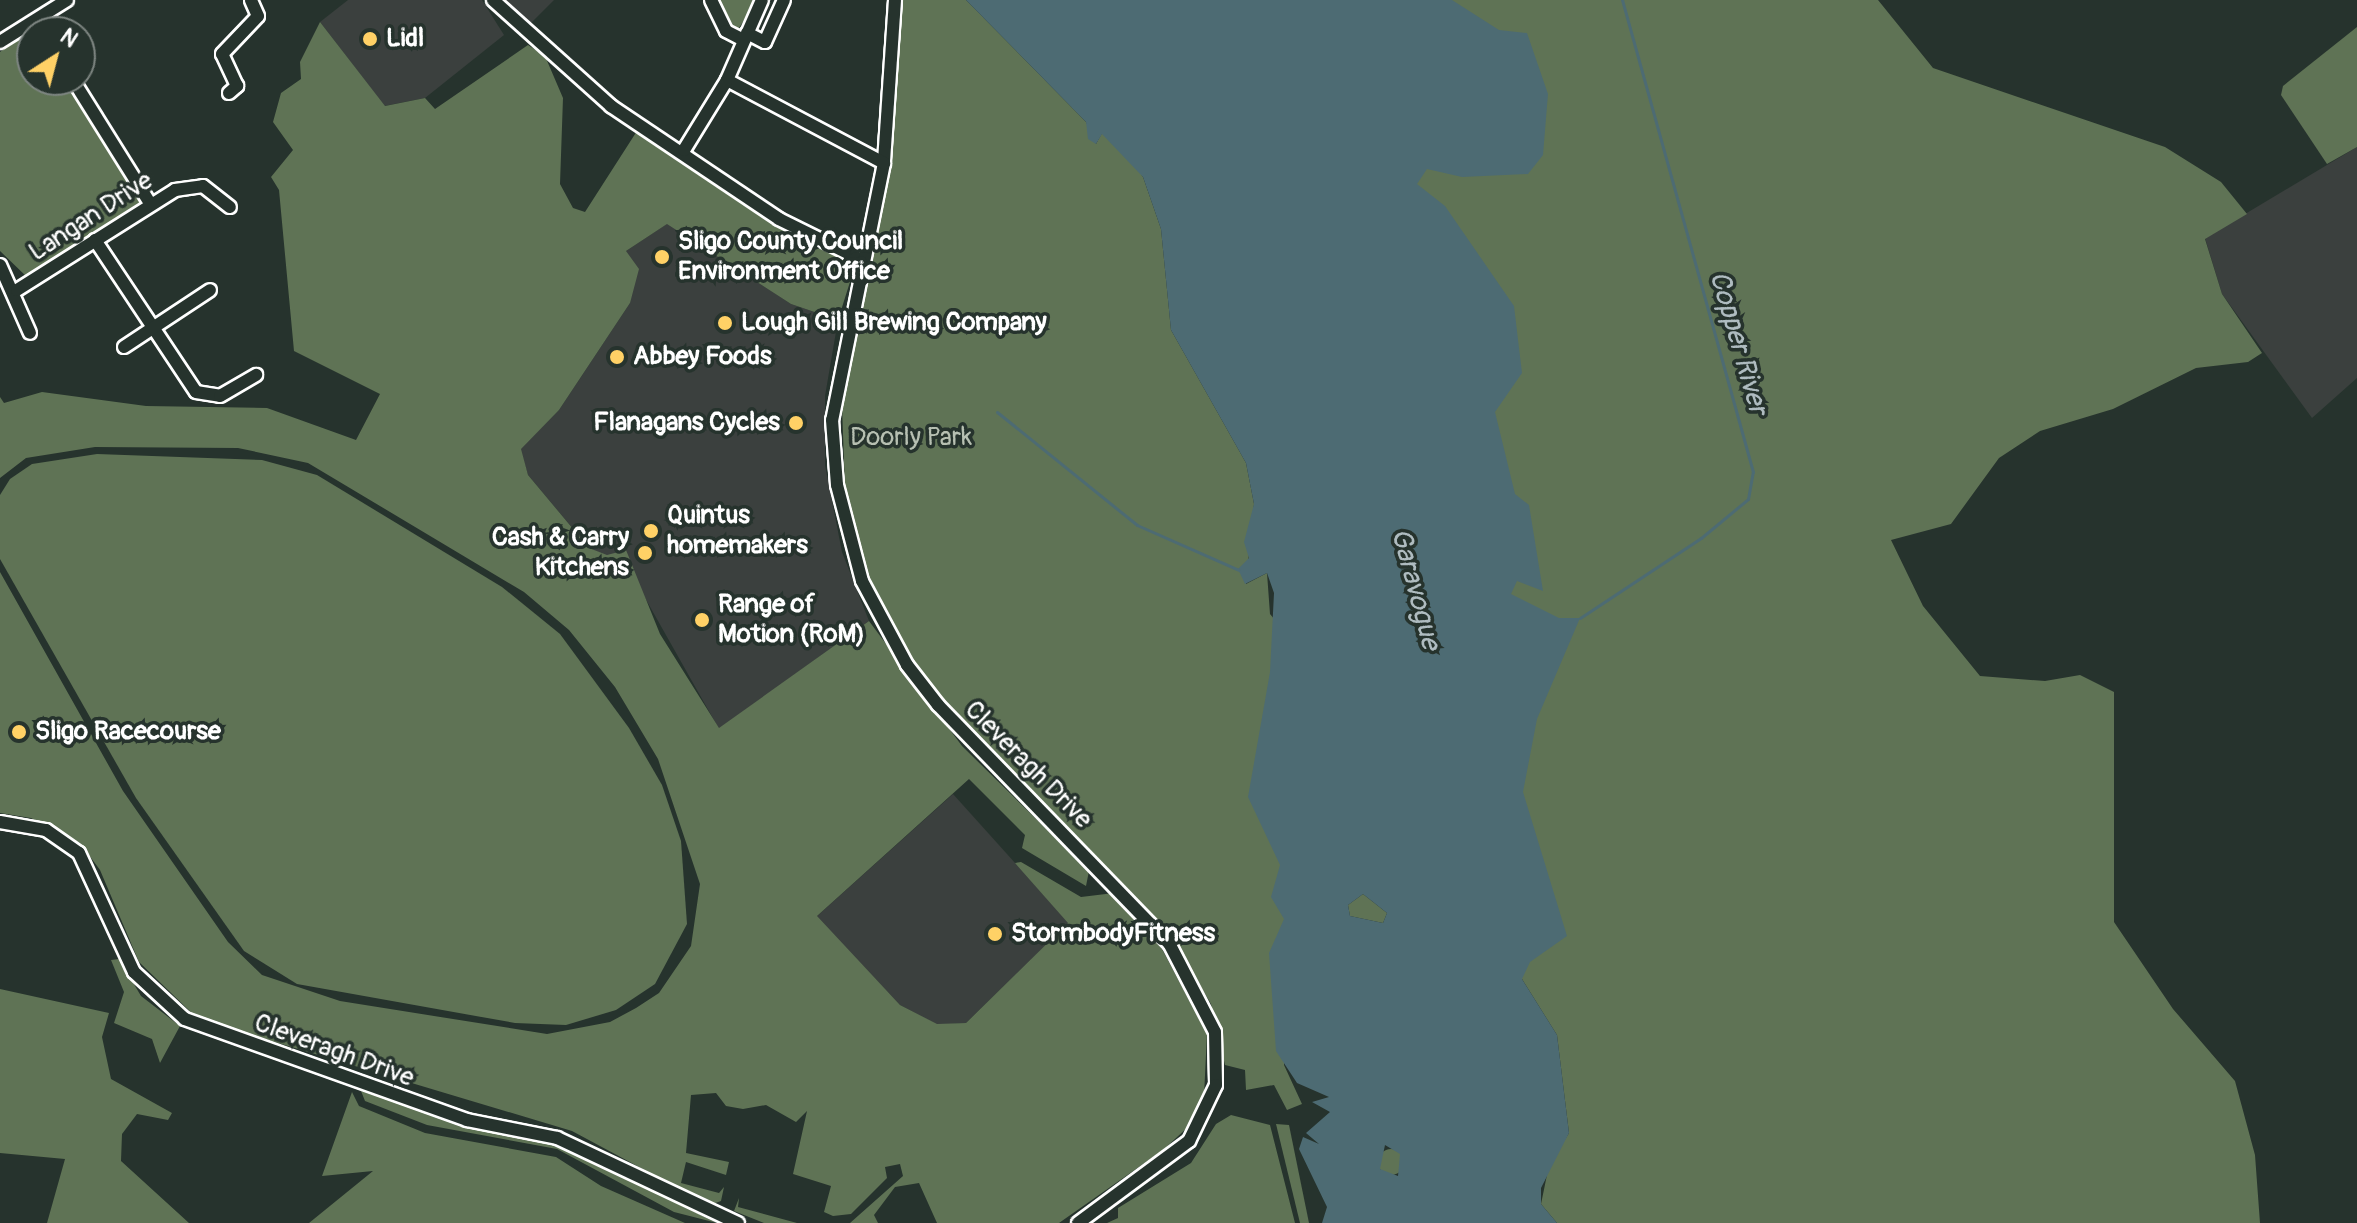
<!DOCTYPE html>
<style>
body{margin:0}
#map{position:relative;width:2357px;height:1223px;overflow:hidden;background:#26332d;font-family:Pangolin,sans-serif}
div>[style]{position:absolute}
.built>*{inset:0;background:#3b403e}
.green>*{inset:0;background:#5f7355}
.round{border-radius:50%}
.water>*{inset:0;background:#4d6b73}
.stream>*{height:3px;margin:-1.5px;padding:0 1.5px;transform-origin:1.5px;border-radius:1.5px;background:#4d6b73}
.roads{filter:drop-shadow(2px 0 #fff) drop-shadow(-2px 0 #fff) drop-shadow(0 2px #fff) drop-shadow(0 -2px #fff)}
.minor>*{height:12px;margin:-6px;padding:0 6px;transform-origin:6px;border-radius:6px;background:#26332d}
.dots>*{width:22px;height:22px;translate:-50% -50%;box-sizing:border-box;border:4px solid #26332d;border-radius:50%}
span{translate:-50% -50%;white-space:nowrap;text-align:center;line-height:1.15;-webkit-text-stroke:7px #26332d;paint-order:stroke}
.poi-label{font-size:26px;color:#fff;font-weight:700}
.left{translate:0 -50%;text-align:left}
.right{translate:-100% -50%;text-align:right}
.street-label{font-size:26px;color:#fff}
.park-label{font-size:26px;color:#b7c0b2}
.water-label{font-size:28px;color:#afbcc0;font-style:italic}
.north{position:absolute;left:16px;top:16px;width:80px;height:80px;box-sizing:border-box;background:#26332d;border:2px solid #7d8581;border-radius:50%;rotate:36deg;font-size:22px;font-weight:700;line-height:32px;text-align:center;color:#fff}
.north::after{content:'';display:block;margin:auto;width:28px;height:36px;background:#ffd166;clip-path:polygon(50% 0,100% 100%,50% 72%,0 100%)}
</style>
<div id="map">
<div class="built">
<i style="clip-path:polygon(348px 0,482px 0,504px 35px,425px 98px,384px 106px,320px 22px)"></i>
<i style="clip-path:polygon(504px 0,554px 0,528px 26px)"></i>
<i style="clip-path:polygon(2357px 147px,2357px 378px,2312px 418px,2222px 294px,2205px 238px)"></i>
<i style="clip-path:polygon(668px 223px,791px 304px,838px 320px,825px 396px,825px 465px,842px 552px,869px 621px,719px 729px,627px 566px,589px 548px,528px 475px,520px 449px,559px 410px,630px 303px,626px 251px)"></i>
<i style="clip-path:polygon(953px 794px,1069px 923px,966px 1023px,937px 1025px,900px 1005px,816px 917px)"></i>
</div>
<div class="green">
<i style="clip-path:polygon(716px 0,757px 0,737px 31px)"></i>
<i style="clip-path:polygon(900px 0,966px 0,1086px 122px,1096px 144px,1102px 133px,1124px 151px,1143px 177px,1161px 229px,1171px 330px,1246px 463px,1254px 504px,1246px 584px,1267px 573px,1270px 614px,1294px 643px,1284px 1065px,1302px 1104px,1287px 1110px,1274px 1085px,1246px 1090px,1245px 1070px,1225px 1065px,1211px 1004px,1168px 931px,962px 723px,905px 651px,870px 581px,845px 490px,842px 406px)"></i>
<i style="clip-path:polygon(1314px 0,1878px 0,1933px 68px,2165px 147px,2221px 182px,2247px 214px,2205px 239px,2222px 294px,2262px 353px,2248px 362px,2196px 368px,2113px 409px,2040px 431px,1999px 458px,1951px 524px,1891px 540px,1923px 606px,1980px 676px,2045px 681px,2080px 675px,2114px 692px,2114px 922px,2173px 1009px,2235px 1081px,2255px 1155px,2260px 1223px,1557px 1223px,1541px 1204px,1549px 1165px,1569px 1133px,1557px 1035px,1522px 979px)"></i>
<i style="clip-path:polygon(320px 22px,385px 106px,425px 98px,435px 109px,528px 45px,545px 56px,563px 98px,560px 184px,573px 208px,585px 212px,637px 131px,772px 223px,855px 266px,838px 320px,791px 304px,667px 224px,626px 251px,639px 269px,630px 303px,559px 410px,521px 449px,528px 475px,589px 548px,607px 555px,626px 550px,660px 634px,719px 728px,869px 621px,962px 746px,1089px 871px,1086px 886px,1022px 848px,1025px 835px,969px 779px,817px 916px,900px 1005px,937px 1024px,966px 1023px,1068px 923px,1015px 863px,1021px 862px,1081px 897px,1114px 893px,1162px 949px,1207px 1034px,1204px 1096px,1189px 1126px,1163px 1150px,1059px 1223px,937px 1223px,919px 1183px,895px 1187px,874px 1215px,878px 1223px,850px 1223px,903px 1176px,900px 1164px,885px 1167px,887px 1178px,851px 1214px,833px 1216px,824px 1212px,831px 1186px,793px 1174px,807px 1111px,796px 1122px,766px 1105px,743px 1109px,726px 1106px,716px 1093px,691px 1095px,686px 1153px,729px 1162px,726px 1175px,686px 1162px,681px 1183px,719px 1193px,724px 1187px,721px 1201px,710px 1205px,572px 1131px,198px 1019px,139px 962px,100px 870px,80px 843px,31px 818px,0 813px,0 572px,123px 791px,228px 942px,262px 975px,340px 1001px,547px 1034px,610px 1022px,636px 1008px,659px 993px,691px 946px,700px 884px,658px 759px,615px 687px,569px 630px,524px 592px,308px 463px,238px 448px,95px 447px,26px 458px,0 478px,0 397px,4px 403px,42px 392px,146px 406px,267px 408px,356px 440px,380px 394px,294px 351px,279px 190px,271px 177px,293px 150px,273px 122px,281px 93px,301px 79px,300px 62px)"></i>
<i style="clip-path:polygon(2357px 27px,2357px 147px,2327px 164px,2281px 95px,2283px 86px)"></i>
<i style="clip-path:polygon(27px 31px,32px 80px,66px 80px,140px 202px,28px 278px,0 251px,0 52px)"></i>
<i style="clip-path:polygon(97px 454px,262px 460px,317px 475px,502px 587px,560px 634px,629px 728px,662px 785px,681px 841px,687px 924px,655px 984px,616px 1010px,566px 1025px,515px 1023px,297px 984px,244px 951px,136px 798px,0 559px,0 495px,10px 479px,32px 464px)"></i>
<i style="clip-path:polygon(1363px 894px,1387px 913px,1383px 923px,1350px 916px,1348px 905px)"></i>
<i style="clip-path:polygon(119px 959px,141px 996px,180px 1026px,160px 1063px,152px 1039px,114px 1023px,124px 992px,111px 960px)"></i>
<i style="clip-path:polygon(0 989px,109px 1013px,102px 1037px,111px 1079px,172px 1113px,168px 1120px,137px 1114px,122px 1134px,121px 1161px,189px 1223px,47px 1223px,65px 1159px,0 1153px)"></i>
<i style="clip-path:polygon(361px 1091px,500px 1135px,552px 1142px,717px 1223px,674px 1212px,557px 1149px,427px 1125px,365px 1101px)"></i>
<i style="clip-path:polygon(352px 1092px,359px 1106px,425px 1133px,556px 1157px,601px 1186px,685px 1223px,309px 1223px,373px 1171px,322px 1176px)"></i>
<i style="clip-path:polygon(1231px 1115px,1270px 1125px,1295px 1223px,1107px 1223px,1118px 1218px,1118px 1208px,1191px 1163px,1216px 1124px)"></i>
<i style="clip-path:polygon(1276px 1124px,1289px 1125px,1309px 1223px,1300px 1223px)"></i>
<i class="round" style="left:1378px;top:1149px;width:26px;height:26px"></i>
<i style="clip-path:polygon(739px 1198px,738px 1207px,797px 1223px,764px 1223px,734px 1211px)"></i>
</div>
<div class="water">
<i style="clip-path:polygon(evenodd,966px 0,1452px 0,1499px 30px,1527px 33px,1548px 94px,1543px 155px,1528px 174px,1462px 177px,1427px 169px,1417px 184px,1445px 206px,1514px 306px,1522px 373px,1495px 412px,1515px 494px,1529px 505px,1543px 591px,1517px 581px,1511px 594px,1559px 618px,1580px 618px,1537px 719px,1523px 792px,1567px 936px,1530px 962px,1522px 979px,1557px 1035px,1569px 1133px,1541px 1188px,1541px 1204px,1557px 1223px,1322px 1223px,1327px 1207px,1299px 1149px,1303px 1137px,1319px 1144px,1306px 1133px,1330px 1112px,1312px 1102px,1329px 1097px,1297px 1083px,1276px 1051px,1269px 953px,1284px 919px,1271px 897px,1280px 865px,1248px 797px,1270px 672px,1274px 593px,1267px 573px,1245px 584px,1238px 569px,1249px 558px,1244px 542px,1254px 504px,1246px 463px,1171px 330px,1161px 229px,1143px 177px,1102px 134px,1096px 144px,1088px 139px,1086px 122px,966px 0,1363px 894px,1387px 913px,1383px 923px,1350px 916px,1348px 905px,1363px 894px,966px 0,1385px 1145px,1400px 1154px,1398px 1176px,1380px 1169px,1385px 1145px)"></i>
</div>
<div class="stream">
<i style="left:997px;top:412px;width:180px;rotate:38.9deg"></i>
<i style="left:1137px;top:525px;width:111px;rotate:23.8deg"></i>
<i style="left:1580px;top:618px;width:145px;rotate:-33.5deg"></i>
<i style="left:1701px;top:538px;width:61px;rotate:-39.7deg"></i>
<i style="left:1748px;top:499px;width:27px;rotate:-80deg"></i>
<i style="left:1753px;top:472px;width:490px;rotate:-105.5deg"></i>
</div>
<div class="roads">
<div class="minor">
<i style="left:493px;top:0;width:159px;rotate:41.9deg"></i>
<i style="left:611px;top:106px;width:202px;rotate:33.9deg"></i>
<i style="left:779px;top:219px;width:93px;rotate:26.3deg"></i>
<i style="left:711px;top:0;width:34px;rotate:64deg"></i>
<i style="left:726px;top:31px;width:20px;rotate:27deg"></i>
<i style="left:895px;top:0;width:163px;rotate:93.9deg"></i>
<i style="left:884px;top:163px;width:262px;rotate:101.4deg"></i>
<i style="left:832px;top:420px;width:65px;rotate:85.6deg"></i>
<i style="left:837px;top:485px;width:99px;rotate:75.4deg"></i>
<i style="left:862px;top:581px;width:95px;rotate:61.8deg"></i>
<i style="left:907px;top:665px;width:51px;rotate:52.2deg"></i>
<i style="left:938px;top:705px;width:332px;rotate:45.9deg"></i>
<i style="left:1169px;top:943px;width:100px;rotate:62.7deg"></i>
<i style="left:1215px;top:1032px;width:53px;rotate:88.9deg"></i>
<i style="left:1216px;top:1085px;width:62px;rotate:115.7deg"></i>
<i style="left:1189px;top:1141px;width:138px;rotate:143.5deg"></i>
<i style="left:747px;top:33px;width:20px;rotate:27deg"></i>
<i style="left:765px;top:42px;width:46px;rotate:-65.7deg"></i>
<i style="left:0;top:42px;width:79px;rotate:-32.1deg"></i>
<i style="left:73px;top:80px;width:145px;rotate:58deg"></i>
<i style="left:727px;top:80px;width:178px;rotate:27.9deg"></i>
<i style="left:229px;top:93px;width:11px;rotate:-41deg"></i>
<i style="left:237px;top:86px;width:35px;rotate:-115deg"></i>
<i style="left:222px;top:54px;width:52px;rotate:-46.5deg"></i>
<i style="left:258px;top:16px;width:17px;rotate:-114deg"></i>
<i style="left:684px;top:150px;width:82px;rotate:-58.4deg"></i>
<i style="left:727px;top:80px;width:87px;rotate:-66.4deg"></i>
<i style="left:95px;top:240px;width:182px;rotate:56.4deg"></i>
<i style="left:196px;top:392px;width:24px;rotate:9deg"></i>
<i style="left:220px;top:396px;width:42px;rotate:-30.3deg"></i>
<i style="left:0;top:265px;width:74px;rotate:66.2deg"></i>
<i style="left:17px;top:290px;width:187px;rotate:-32.3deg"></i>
<i style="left:175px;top:190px;width:28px;rotate:-8deg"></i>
<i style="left:203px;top:186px;width:34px;rotate:38deg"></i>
<i style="left:124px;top:347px;width:103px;rotate:-33.5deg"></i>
<i style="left:0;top:822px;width:47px;rotate:9.9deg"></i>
<i style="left:46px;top:830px;width:40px;rotate:34.9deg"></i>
<i style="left:79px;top:853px;width:131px;rotate:65.2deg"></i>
<i style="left:134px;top:972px;width:69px;rotate:42.7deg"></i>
<i style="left:185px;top:1019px;width:300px;rotate:19.7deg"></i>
<i style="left:467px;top:1120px;width:92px;rotate:11.3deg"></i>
<i style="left:557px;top:1138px;width:200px;rotate:25.2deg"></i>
</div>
</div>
<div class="dots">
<i style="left:370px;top:39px;background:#ffd166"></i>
<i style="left:662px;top:257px;background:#ffd166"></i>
<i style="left:725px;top:323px;background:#ffd166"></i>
<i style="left:617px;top:357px;background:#ffd166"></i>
<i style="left:796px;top:423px;background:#ffd166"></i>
<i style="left:651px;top:531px;background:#ffd166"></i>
<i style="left:645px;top:553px;background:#ffd166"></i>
<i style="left:702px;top:620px;background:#ffd166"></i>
<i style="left:19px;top:732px;background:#ffd166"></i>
<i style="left:995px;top:934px;background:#ffd166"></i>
</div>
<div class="poi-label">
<span class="left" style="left:386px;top:39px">Lidl</span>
<span class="left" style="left:678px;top:257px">Sligo County Council<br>Environment Office</span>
<span class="left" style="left:741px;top:323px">Lough Gill Brewing Company</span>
<span class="left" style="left:633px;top:357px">Abbey Foods</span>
<span class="right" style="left:780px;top:423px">Flanagans Cycles</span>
<span class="left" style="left:667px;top:531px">Quintus<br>homemakers</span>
<span class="right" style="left:629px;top:553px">Cash &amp; Carry<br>Kitchens</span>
<span class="left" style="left:718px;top:620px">Range of<br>Motion (RoM)</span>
<span class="left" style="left:35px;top:732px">Sligo Racecourse</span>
<span class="left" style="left:1011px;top:934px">StormbodyFitness</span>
</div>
<div class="street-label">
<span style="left:91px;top:217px;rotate:-33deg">Langan Drive</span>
<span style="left:1028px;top:765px;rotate:45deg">Cleveragh Drive</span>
<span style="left:334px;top:1051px;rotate:20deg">Cleveragh Drive</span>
</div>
<div class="park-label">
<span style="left:911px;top:438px">Doorly Park</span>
</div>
<div class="water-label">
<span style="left:1738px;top:343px;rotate:74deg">Copper River</span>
<span style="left:1415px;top:589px;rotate:75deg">Garavogue</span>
</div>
<div class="north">N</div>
</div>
